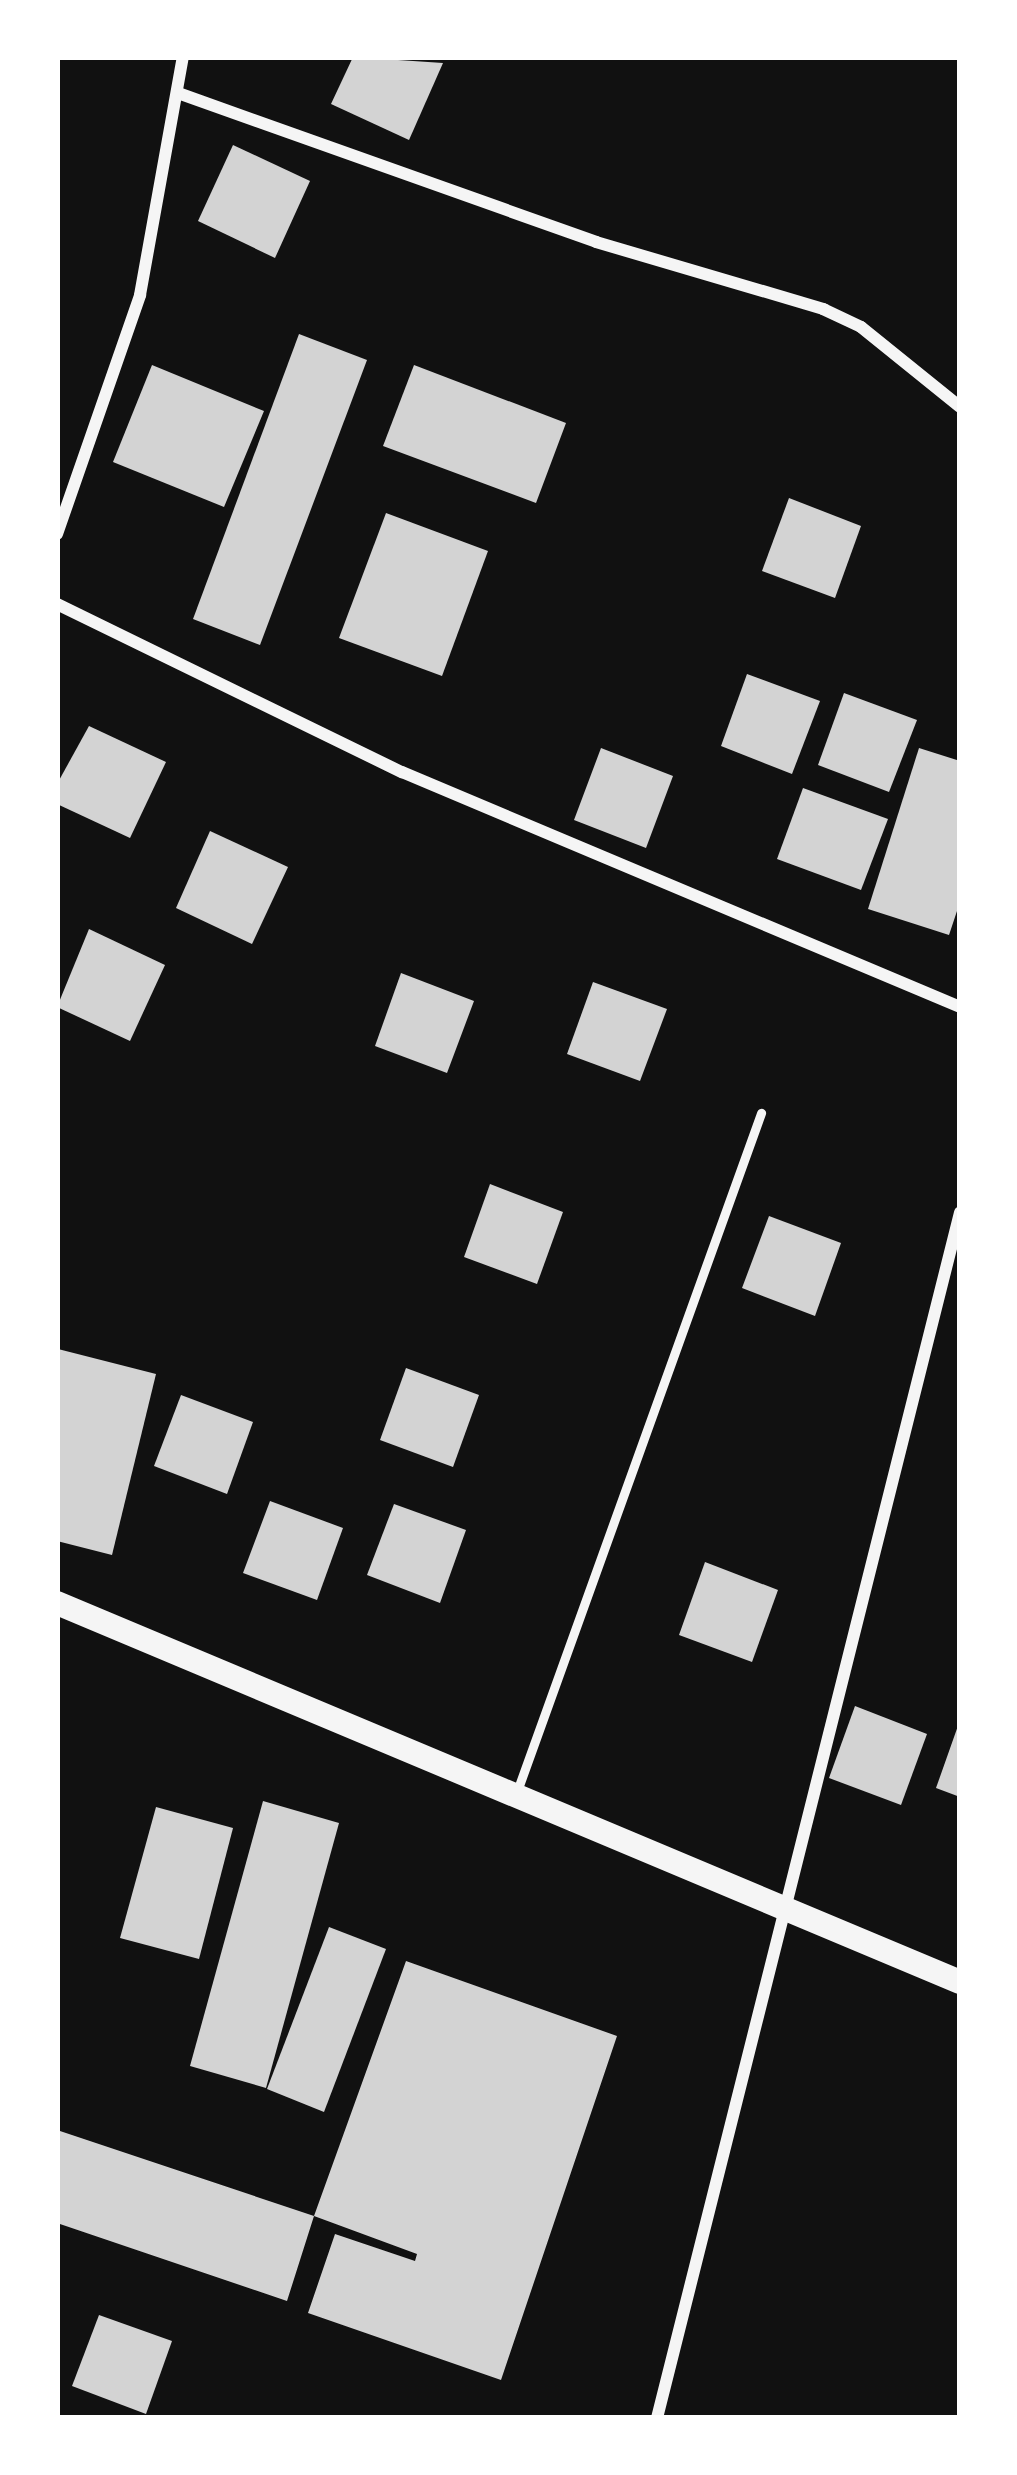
<!DOCTYPE html>
<style>
body{margin:0}
#map{position:relative;width:1017px;height:2475px;overflow:hidden;background:#111;font-family:"Noto Sans",sans-serif}
div>[style]{position:absolute}
.building>*{inset:0;background:#d3d3d3}
.service>*{height:9px;margin:-4.5px;padding:0 4.5px;transform-origin:4.5px;border-radius:4.5px;background:#f5f5f5}
.minor>*{height:12px;margin:-6px;padding:0 6px;transform-origin:6px;border-radius:6px;background:#f5f5f5}
.secondary>*{height:24px;margin:-12px;padding:0 12px;transform-origin:12px;border-radius:12px;background:#f5f5f5}
span{translate:-50% -50%;white-space:nowrap;text-align:center;line-height:1.15;-webkit-text-stroke:10px #fff;paint-order:stroke}
.frame{position:absolute;inset:0;border:60px solid #fff;pointer-events:none}
</style>
<div id="map">
<div class="building">
<i style="clip-path:polygon(353px 57px,443px 63px,409px 140px,331px 104px)"></i>
<i style="clip-path:polygon(233px 145px,310px 181px,275px 258px,198px 221px)"></i>
<i style="clip-path:polygon(299px 334px,367px 360px,260px 645px,193px 619px)"></i>
<i style="clip-path:polygon(152px 365px,264px 411px,224px 507px,113px 462px)"></i>
<i style="clip-path:polygon(414px 365px,566px 423px,536px 503px,383px 446px)"></i>
<i style="clip-path:polygon(789px 498px,861px 526px,835px 598px,762px 571px)"></i>
<i style="clip-path:polygon(386px 513px,488px 551px,442px 676px,339px 638px)"></i>
<i style="clip-path:polygon(747px 674px,820px 701px,792px 774px,721px 746px)"></i>
<i style="clip-path:polygon(844px 693px,917px 720px,889px 792px,818px 765px)"></i>
<i style="clip-path:polygon(89px 726px,166px 762px,130px 838px,57px 804px,57px 784px)"></i>
<i style="clip-path:polygon(601px 748px,673px 776px,646px 848px,574px 820px)"></i>
<i style="clip-path:polygon(919px 748px,960px 761px,960px 902px,949px 935px,868px 909px)"></i>
<i style="clip-path:polygon(803px 788px,888px 819px,861px 890px,777px 859px)"></i>
<i style="clip-path:polygon(210px 831px,288px 867px,252px 944px,176px 908px)"></i>
<i style="clip-path:polygon(89px 929px,165px 965px,130px 1041px,57px 1007px)"></i>
<i style="clip-path:polygon(401px 973px,474px 1001px,447px 1073px,375px 1046px)"></i>
<i style="clip-path:polygon(593px 982px,667px 1009px,640px 1081px,567px 1054px)"></i>
<i style="clip-path:polygon(490px 1184px,563px 1212px,537px 1284px,464px 1257px)"></i>
<i style="clip-path:polygon(769px 1216px,841px 1243px,815px 1316px,742px 1288px)"></i>
<i style="clip-path:polygon(58px 1349px,156px 1374px,112px 1555px,57px 1541px)"></i>
<i style="clip-path:polygon(406px 1368px,479px 1395px,453px 1467px,380px 1440px)"></i>
<i style="clip-path:polygon(181px 1395px,253px 1422px,227px 1494px,154px 1466px)"></i>
<i style="clip-path:polygon(270px 1501px,343px 1528px,317px 1600px,243px 1573px)"></i>
<i style="clip-path:polygon(394px 1504px,466px 1530px,440px 1603px,367px 1575px)"></i>
<i style="clip-path:polygon(705px 1562px,778px 1590px,752px 1662px,679px 1635px)"></i>
<i style="clip-path:polygon(855px 1706px,927px 1734px,901px 1805px,829px 1778px)"></i>
<i style="clip-path:polygon(959px 1723px,960px 1724px,960px 1797px,936px 1788px)"></i>
<i style="clip-path:polygon(263px 1801px,339px 1823px,266px 2088px,190px 2066px)"></i>
<i style="clip-path:polygon(156px 1807px,233px 1828px,199px 1959px,120px 1938px)"></i>
<i style="clip-path:polygon(329px 1927px,386px 1949px,324px 2112px,267px 2089px)"></i>
<i style="clip-path:polygon(406px 1961px,617px 2036px,501px 2380px,308px 2313px,335px 2234px,415px 2261px,417px 2254px,314px 2216px,287px 2301px,57px 2223px,57px 2130px,314px 2216px)"></i>
<i style="clip-path:polygon(99px 2315px,172px 2341px,146px 2414px,72px 2386px)"></i>
</div>
<div class="service">
<i style="left:516px;top:1794px;width:724px;rotate:-70.21deg"></i>
</div>
<div class="minor">
<i style="left:178px;top:93px;width:444px;rotate:19.6deg"></i>
<i style="left:596px;top:242px;width:237px;rotate:16.4deg"></i>
<i style="left:823px;top:309px;width:42px;rotate:25.3deg"></i>
<i style="left:861px;top:327px;width:127px;rotate:38.9deg"></i>
<i style="left:57px;top:534px;width:253px;rotate:-70.8deg"></i>
<i style="left:140px;top:295px;width:242px;rotate:-79.8deg"></i>
<i style="left:57px;top:604px;width:384px;rotate:26deg"></i>
<i style="left:402px;top:772px;width:605px;rotate:22.84deg"></i>
<i style="left:657px;top:2418px;width:1243px;rotate:-75.89deg"></i>
</div>
<div class="secondary">
<i style="left:57px;top:1603px;width:979px;rotate:22.77deg"></i>
</div>
<div class="frame"></div>
</div>
